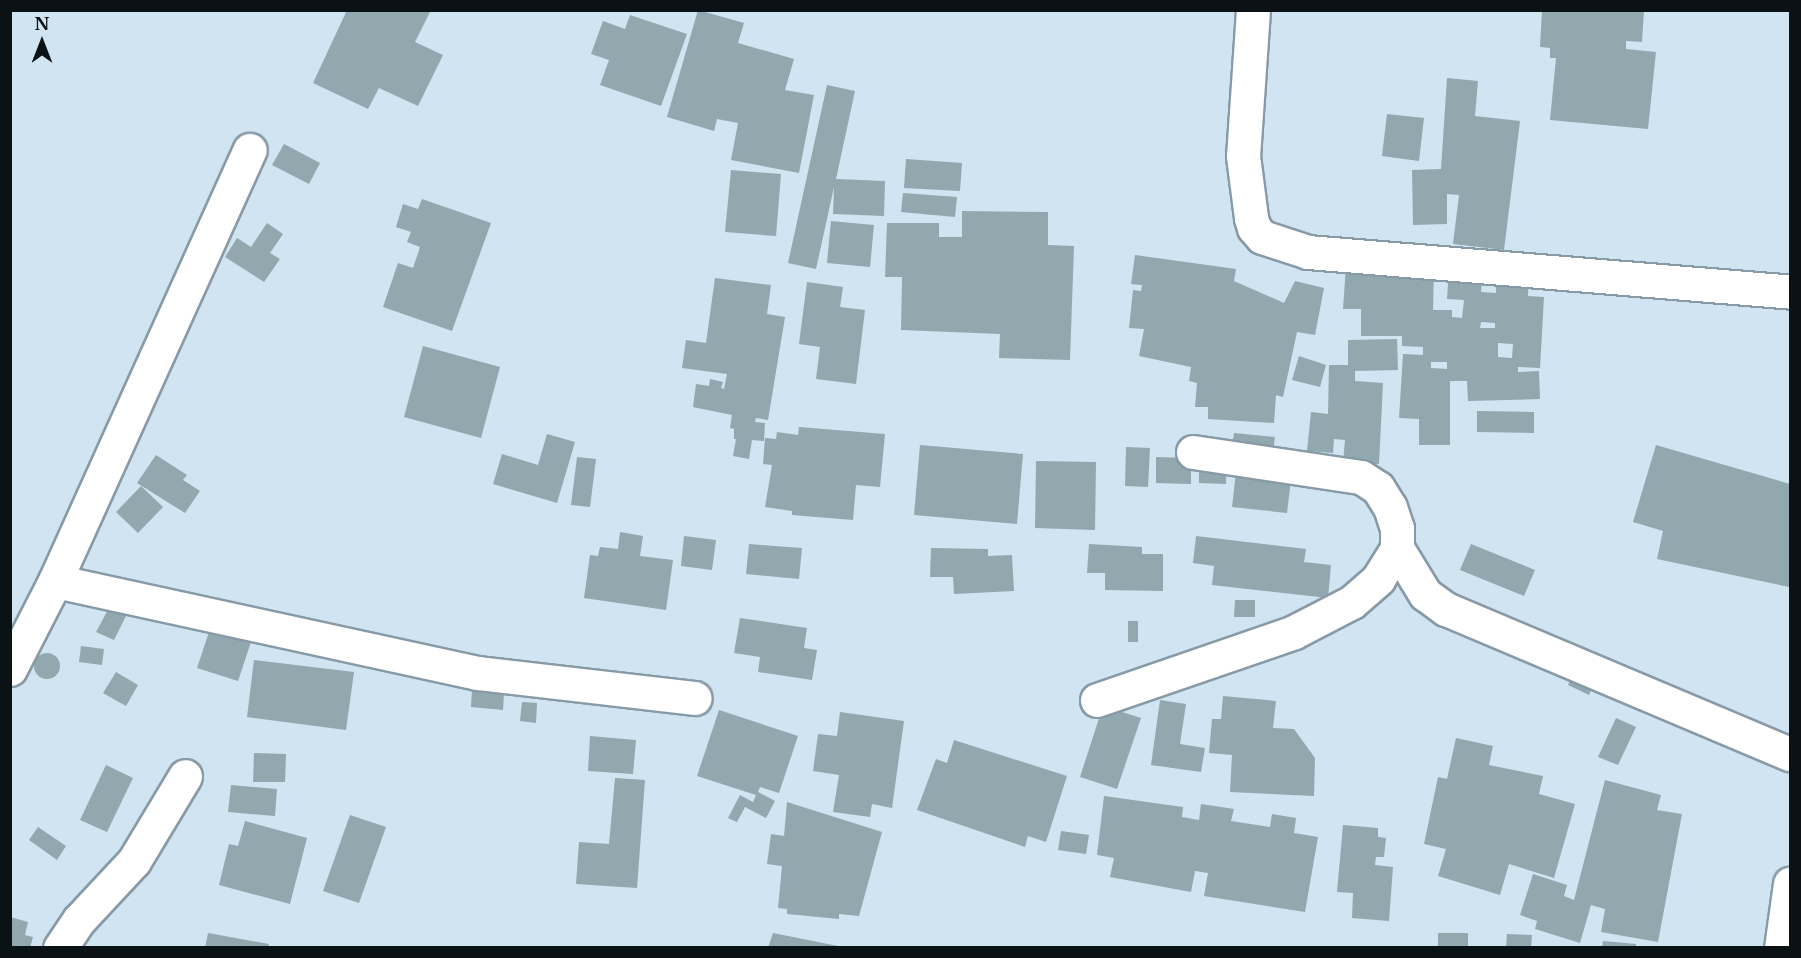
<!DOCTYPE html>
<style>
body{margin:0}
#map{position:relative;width:1801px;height:958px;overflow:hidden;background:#d0e4f1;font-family:"Libre Baskerville",serif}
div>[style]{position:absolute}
.building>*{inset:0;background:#90a8ae}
.round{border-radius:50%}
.roads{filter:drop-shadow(2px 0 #889aa6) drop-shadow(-2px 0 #889aa6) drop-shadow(0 2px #889aa6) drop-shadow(0 -2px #889aa6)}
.street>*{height:33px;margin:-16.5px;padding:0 16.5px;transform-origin:16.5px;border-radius:16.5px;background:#fff}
span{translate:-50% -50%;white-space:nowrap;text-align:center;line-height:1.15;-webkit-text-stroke:6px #d0e4f1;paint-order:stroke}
.frame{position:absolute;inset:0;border:12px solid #0b1216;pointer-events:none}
.north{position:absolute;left:12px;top:12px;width:60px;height:60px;-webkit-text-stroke:4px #d0e4f1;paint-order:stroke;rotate:0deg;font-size:16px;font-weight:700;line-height:24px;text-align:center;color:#0b1216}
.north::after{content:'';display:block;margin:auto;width:21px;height:27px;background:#0b1216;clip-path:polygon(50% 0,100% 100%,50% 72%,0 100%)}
</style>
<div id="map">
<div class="building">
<i style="clip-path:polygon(347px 10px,431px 10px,415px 42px,443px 55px,418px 106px,379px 88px,368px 109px,313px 83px)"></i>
<i style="clip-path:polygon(698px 10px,744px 23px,738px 43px,794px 59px,785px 90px,814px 95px,799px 173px,731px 160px,738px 123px,717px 119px,714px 131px,667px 117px)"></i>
<i style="clip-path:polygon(1542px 10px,1644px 10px,1642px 42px,1626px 41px,1626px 49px,1656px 52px,1648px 129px,1550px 120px,1556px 58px,1550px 58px,1550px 48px,1540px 47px)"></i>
<i style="clip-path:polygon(630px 15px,687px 34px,661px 106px,600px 85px,609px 60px,591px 54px,603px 21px,625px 29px)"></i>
<i style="clip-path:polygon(1447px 78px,1478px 81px,1475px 116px,1520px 121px,1504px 250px,1453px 244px,1459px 195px,1447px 194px,1447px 224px,1413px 225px,1412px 170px,1441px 169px)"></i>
<i style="clip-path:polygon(827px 85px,855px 91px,836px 179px,885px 181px,884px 216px,833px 214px,834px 187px,816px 269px,788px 263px)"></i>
<i style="clip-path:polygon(1387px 114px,1424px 118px,1419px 161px,1382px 156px)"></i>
<i style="clip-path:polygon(284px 144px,320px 163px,309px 184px,272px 165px)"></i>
<i style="clip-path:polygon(906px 159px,962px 163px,960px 191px,904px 188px)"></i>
<i style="clip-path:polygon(731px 170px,781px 174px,776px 236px,725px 232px)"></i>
<i style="clip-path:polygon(903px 193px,957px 197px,955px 217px,901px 212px)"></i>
<i style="clip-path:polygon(422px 199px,491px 223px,452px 331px,383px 307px,398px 263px,413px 268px,420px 247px,407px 242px,411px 232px,396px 227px,403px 204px,418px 209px)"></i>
<i style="clip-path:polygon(962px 211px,1048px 212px,1048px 245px,1074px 246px,1070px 360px,999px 358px,1000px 334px,901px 330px,902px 277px,885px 277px,887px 223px,939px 223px,939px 237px,962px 237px)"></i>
<i style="clip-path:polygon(831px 221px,874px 225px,870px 267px,827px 263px)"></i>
<i style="clip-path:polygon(267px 223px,283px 234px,270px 253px,280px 259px,264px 282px,225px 257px,237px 238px,251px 247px)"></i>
<i style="clip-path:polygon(1135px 255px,1236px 269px,1234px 281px,1284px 303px,1295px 281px,1324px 288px,1315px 335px,1297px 332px,1283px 397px,1276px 395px,1274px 423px,1208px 419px,1208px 407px,1195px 407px,1197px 383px,1189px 381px,1191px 367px,1139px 356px,1144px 329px,1129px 328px,1133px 290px,1141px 291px,1142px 285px,1131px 284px)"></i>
<i style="clip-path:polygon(evenodd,1346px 266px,1434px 269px,1433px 310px,1452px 310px,1452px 317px,1462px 318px,1464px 300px,1447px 299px,1449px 270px,1483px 272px,1481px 292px,1496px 293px,1496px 276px,1529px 277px,1528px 296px,1544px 297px,1540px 368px,1518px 367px,1518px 372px,1539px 371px,1540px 399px,1468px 401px,1467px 381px,1450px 381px,1450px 445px,1419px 445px,1419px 419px,1399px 418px,1403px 354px,1423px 355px,1423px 347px,1402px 346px,1402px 336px,1361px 336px,1361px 309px,1343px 309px,1346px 266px,1481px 322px,1495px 323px,1495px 328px,1480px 328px,1481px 322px,1346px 266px,1498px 343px,1513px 344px,1512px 358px,1498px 357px,1498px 343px,1346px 266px,1431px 362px,1447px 362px,1447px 369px,1431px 368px,1431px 362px)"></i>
<i style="clip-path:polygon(715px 278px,771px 285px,767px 314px,785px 317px,768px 420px,756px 418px,755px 422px,765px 423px,764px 441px,752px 440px,749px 459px,733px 456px,736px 439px,734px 439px,734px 429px,730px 428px,732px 415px,693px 407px,696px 384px,709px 386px,710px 379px,723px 382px,721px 388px,724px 389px,727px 374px,682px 368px,686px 340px,706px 343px)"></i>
<i style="clip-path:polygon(807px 282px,843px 287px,840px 307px,865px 310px,856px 384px,816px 379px,820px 347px,799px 344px)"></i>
<i style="clip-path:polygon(1397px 339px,1398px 370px,1355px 371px,1355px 381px,1383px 383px,1379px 464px,1343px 462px,1345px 440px,1334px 439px,1333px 453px,1307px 451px,1311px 412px,1328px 414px,1329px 365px,1348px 365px,1348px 340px)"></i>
<i style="clip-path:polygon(423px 346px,500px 367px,481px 438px,404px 417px)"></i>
<i style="clip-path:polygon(1299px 356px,1326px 365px,1320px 387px,1292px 380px)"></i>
<i style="clip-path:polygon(1477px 411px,1534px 412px,1534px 433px,1477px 432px)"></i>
<i style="clip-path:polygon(799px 427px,885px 434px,880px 487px,856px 485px,853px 520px,792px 515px,792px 511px,765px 507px,772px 465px,763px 464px,765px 438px,776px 439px,777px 432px,798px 435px)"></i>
<i style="clip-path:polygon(1234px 433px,1275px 437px,1272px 457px,1231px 452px)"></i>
<i style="clip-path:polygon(547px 434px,575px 442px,557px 503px,493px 484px,502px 454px,538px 465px)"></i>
<i style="clip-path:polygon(920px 445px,1023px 454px,1017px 524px,914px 515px)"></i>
<i style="clip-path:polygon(1656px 445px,1790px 484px,1789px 587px,1657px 559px,1663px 531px,1633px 522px)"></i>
<i style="clip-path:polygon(1126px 447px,1150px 448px,1148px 487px,1125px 486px)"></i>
<i style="clip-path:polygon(156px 455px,187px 475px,183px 480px,200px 491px,185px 513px,137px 483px)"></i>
<i style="clip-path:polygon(577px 457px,596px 459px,590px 507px,571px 505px)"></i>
<i style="clip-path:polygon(1156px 457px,1191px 458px,1191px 484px,1156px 483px)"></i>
<i style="clip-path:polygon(1036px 461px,1096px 462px,1095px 530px,1035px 528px)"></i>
<i style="clip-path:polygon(1199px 462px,1227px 462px,1226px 484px,1199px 483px)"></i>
<i style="clip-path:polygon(1237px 464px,1292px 471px,1287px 513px,1232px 507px)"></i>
<i style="clip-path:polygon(141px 486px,163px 507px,138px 533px,116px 512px)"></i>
<i style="clip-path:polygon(620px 532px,643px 536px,640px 556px,673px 560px,666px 610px,584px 598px,590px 555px,598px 556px,600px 547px,618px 549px)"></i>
<i style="clip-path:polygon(684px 536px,716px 540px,712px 570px,681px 566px)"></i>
<i style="clip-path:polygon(1196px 536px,1306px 549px,1304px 562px,1331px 565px,1328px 598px,1212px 585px,1214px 566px,1193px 563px)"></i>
<i style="clip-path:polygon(749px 544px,802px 548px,799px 579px,746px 574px)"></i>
<i style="clip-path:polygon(1089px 544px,1142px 547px,1142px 554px,1163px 554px,1163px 591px,1105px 590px,1105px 573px,1087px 573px)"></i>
<i style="clip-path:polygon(1471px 544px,1535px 570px,1524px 596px,1460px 570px)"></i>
<i style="clip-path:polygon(931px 548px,988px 549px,988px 556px,1012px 555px,1014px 591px,954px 594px,953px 577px,930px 577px)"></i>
<i style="clip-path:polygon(1235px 600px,1255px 600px,1255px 617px,1234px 617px)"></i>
<i style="clip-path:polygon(109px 608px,126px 616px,114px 640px,96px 632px)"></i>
<i style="clip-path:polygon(740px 618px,807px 628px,804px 648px,817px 650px,812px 680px,758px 672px,760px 657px,734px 653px)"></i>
<i style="clip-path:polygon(1128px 621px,1138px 621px,1138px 642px,1128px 642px)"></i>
<i style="clip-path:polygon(211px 626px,252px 639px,238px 681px,197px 668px)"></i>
<i style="clip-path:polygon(81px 646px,104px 649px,102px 665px,79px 662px)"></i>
<i class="round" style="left:34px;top:653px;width:26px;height:26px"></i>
<i style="clip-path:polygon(254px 660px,354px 672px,346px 730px,247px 717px)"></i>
<i style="clip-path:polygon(116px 672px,138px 685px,126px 706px,103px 693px)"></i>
<i style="clip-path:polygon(1574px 672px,1595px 681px,1589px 695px,1568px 685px)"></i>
<i style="clip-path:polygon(472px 691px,504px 693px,503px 710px,471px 707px)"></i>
<i style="clip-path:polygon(1223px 696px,1276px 701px,1273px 728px,1294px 729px,1315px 758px,1314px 796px,1230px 792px,1232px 755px,1209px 753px,1212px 719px,1221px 719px)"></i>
<i style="clip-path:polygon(1160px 700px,1186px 704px,1180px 744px,1205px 748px,1201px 772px,1151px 765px)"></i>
<i style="clip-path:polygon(522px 702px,537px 703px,536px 723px,520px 721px)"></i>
<i style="clip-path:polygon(1103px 706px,1141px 718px,1117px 789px,1080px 777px)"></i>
<i style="clip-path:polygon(719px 710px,798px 736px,779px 793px,760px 787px,758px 792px,775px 801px,766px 818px,745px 807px,737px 822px,728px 818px,740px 795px,753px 802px,756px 795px,697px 776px)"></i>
<i style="clip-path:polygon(840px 712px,904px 721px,892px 808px,872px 804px,870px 817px,833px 812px,839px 775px,813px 771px,818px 734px,837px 736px)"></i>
<i style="clip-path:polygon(1616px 718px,1636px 727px,1618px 765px,1598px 757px)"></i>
<i style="clip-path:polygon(590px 736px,636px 740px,633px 774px,588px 771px)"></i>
<i style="clip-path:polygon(1456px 738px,1493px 746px,1489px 765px,1543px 776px,1539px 794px,1575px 804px,1554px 878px,1509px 864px,1500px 895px,1438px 876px,1446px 849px,1424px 844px,1438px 777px,1447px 779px)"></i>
<i style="clip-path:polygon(954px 740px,1067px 776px,1046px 842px,1028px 836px,1025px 847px,917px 810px,936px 759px,947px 763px)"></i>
<i style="clip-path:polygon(254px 753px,286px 754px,285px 782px,253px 782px)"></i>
<i style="clip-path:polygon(106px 765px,133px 778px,107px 832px,80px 820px)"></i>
<i style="clip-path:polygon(615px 778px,645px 780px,637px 888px,576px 884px,579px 842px,609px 844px)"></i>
<i style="clip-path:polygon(1605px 780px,1661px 795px,1657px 810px,1682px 814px,1658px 942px,1601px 932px,1605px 909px,1591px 905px,1580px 943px,1535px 929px,1537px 921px,1520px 915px,1533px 874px,1567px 885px,1564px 896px,1574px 900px)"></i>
<i style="clip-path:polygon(231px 785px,277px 789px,275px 816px,228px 812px)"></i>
<i style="clip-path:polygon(1104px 796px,1183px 807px,1182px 817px,1199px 820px,1201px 804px,1234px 809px,1231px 821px,1270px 827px,1272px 814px,1296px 818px,1294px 833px,1318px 837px,1305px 912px,1204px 896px,1208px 873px,1195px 871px,1191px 892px,1110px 877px,1114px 858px,1097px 855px)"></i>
<i style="clip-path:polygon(787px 802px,882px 832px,859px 916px,839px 914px,839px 919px,787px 914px,787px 909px,778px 908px,782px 866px,767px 864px,771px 834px,784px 836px)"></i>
<i style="clip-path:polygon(350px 815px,386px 827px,359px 903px,323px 891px)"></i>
<i style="clip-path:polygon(245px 821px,307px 838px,290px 904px,219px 885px,229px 844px,238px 846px)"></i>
<i style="clip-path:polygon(1343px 825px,1378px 828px,1378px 837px,1386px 838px,1384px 857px,1376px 857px,1375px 865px,1393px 867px,1389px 921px,1352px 918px,1353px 893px,1337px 892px)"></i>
<i style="clip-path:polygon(38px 827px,66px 846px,57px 860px,29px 840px)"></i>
<i style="clip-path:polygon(1061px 831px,1089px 835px,1086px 854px,1058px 850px)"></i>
<i style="clip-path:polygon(10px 917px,28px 922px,25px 935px,33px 937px,30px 948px,10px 948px)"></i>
<i style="clip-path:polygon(208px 933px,269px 944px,268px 948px,205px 948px)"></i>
<i style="clip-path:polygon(773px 933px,838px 946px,838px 948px,768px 948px)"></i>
<i style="clip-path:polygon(1438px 933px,1468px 933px,1468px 948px,1438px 948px)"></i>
<i style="clip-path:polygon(1507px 934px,1532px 935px,1531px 948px,1506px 948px)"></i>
<i style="clip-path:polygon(1603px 941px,1636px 944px,1636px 948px,1602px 948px)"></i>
</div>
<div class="roads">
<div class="street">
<i style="left:1253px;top:10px;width:146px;rotate:93.9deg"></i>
<i style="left:1243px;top:156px;width:63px;rotate:82.6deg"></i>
<i style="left:1251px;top:218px;width:10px;rotate:73deg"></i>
<i style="left:1254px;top:228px;width:12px;rotate:48deg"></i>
<i style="left:1262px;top:237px;width:48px;rotate:18.1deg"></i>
<i style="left:1308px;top:252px;width:484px;rotate:4.7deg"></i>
<i style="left:1193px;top:452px;width:170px;rotate:8.5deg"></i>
<i style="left:1361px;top:477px;width:20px;rotate:33deg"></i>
<i style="left:1378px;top:488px;width:22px;rotate:58deg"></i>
<i style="left:1390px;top:507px;width:22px;rotate:72deg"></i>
<i style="left:1397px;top:528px;width:20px;rotate:90deg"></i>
<i style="left:1397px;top:548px;width:54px;rotate:58.7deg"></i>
<i style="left:1425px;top:594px;width:26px;rotate:36deg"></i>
<i style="left:1446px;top:609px;width:373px;rotate:22.9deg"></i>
<i style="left:55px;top:581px;width:433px;rotate:12.3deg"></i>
<i style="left:478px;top:673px;width:218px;rotate:6.6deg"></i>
<i style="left:10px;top:669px;width:99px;rotate:-62.9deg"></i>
<i style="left:55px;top:581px;width:473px;rotate:-65.7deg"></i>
<i style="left:1097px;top:700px;width:208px;rotate:-19deg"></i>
<i style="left:1294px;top:632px;width:65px;rotate:-27.3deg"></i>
<i style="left:1352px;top:602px;width:35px;rotate:-41deg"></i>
<i style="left:1378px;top:579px;width:36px;rotate:-58deg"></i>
<i style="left:60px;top:948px;width:34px;rotate:-56deg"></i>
<i style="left:79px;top:920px;width:81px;rotate:-47deg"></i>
<i style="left:134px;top:861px;width:99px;rotate:-59deg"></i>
<i style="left:1781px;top:948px;width:65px;rotate:-82deg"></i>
</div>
</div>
<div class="frame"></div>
<div class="north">N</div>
</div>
